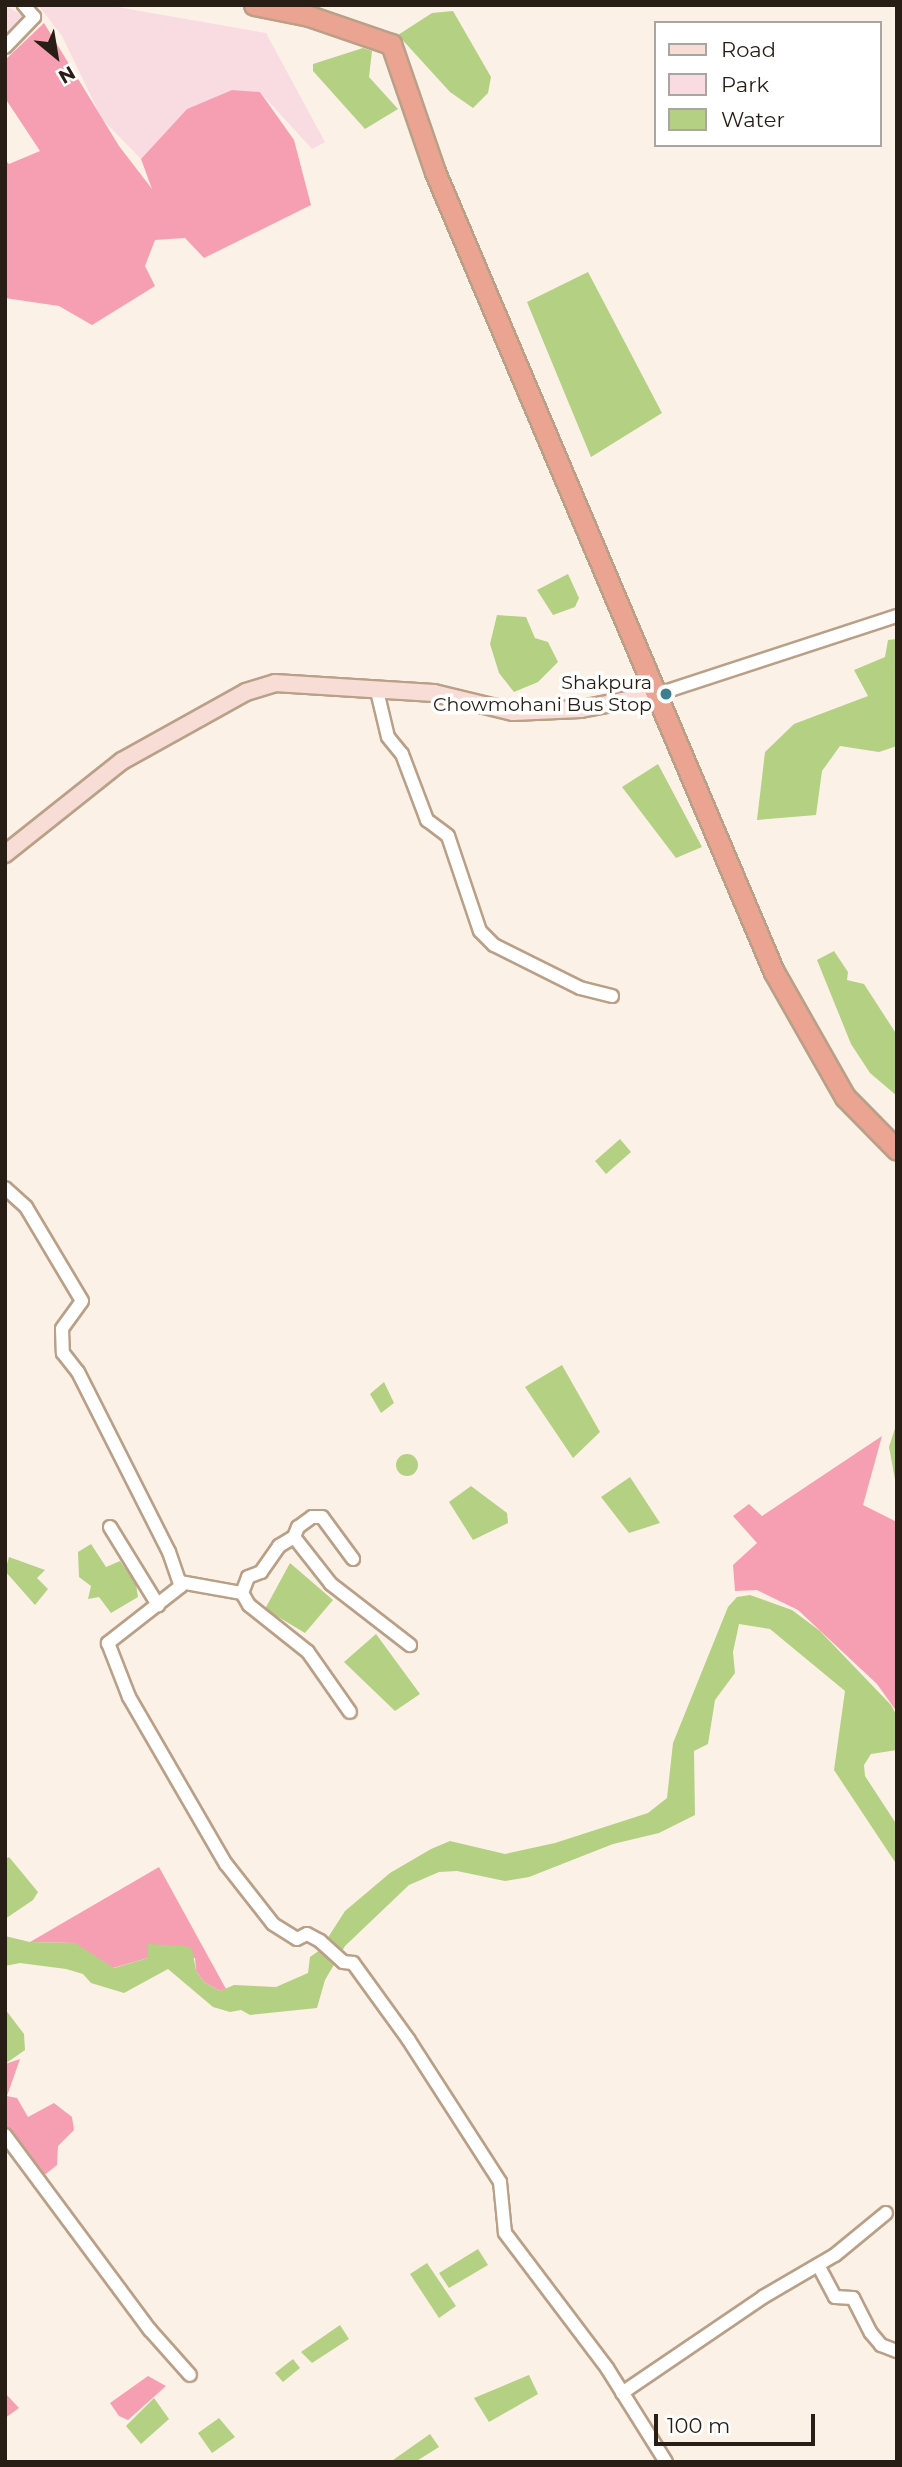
<!DOCTYPE html>
<style>
body{margin:0}
#map{position:relative;width:902px;height:2467px;overflow:hidden;background:#fcf1e7;font-family:Montserrat,sans-serif}
div>[style]{position:absolute}
.green>*{inset:0;background:#f9dce1}
.forest>*{inset:0;background:#f69fb2}
.water>*{inset:0;background:#b4d083}
.round{border-radius:50%}
.roads{filter:drop-shadow(2px 0 #b9a087) drop-shadow(-2px 0 #b9a087) drop-shadow(0 2px #b9a087) drop-shadow(0 -2px #b9a087)}
.minor>*{height:12px;margin:-6px;padding:0 6px;transform-origin:6px;border-radius:6px;background:#fff}
.secondary>*{height:16px;margin:-8px;padding:0 8px;transform-origin:8px;border-radius:8px;background:#f8ddd6}
.trunk>*{height:19px;margin:-9.5px;padding:0 9.5px;transform-origin:9.5px;border-radius:9.5px;background:#eba492}
.dots>*{width:19px;height:19px;translate:-50% -50%;box-sizing:border-box;border:4px solid #fff;border-radius:50%}
span{translate:-50% -50%;white-space:nowrap;text-align:center;line-height:1.15;-webkit-text-stroke:7px #fff;paint-order:stroke}
.poi-label{font-size:19px;color:#281e15}
.right{translate:-100% -50%;text-align:right}
.frame{position:absolute;inset:0;border:7px solid #281e15;pointer-events:none}
.legend{position:absolute;left:654px;top:21px;width:228px;height:126px;box-sizing:border-box;background:#fff;border:2px solid #a9a5a1;margin:0;padding:9px 12px;list-style:none;font-size:21px;color:#281e15}
.legend li{display:flex;align-items:center;gap:14px;height:35px}
.legend b{width:35px;border:2px solid #a9a5a1}
.north{position:absolute;left:21px;top:21px;width:70px;height:70px;-webkit-text-stroke:5px #fff;paint-order:stroke;rotate:150deg;font-size:19px;font-weight:700;line-height:28px;text-align:center;color:#281e15}
.north::after{content:'';display:block;margin:auto;width:24px;height:32px;background:#281e15;clip-path:polygon(50% 0,100% 100%,50% 72%,0 100%)}
.scale{position:absolute;left:654px;top:2414px;width:161px;height:32px;box-sizing:border-box;border:4px solid #281e15;border-top:0;padding-left:9px;font-size:21px;line-height:24px;white-space:nowrap;color:#281e15;-webkit-text-stroke:5px #fff;paint-order:stroke}
</style>
<div id="map">
<div class="green">
<i style="clip-path:polygon(5px 5px,23px 16px,5px 34px)"></i>
<i style="clip-path:polygon(38px 5px,106px 5px,266px 33px,325px 142px,312px 149px,260px 92px,232px 90px,187px 109px,141px 159px,102px 119px,62px 36px)"></i>
</div>
<div class="forest">
<i style="clip-path:polygon(44px 23px,119px 146px,152px 189px,141px 159px,187px 109px,232px 90px,260px 92px,294px 140px,311px 205px,204px 258px,185px 238px,155px 240px,145px 266px,155px 286px,92px 325px,59px 306px,5px 298px,5px 160px,9px 164px,40px 151px,5px 98px,5px 60px)"></i>
<i style="clip-path:polygon(882px 1436px,863px 1505px,897px 1522px,897px 1712px,877px 1684px,798px 1610px,757px 1590px,735px 1591px,733px 1565px,757px 1543px,733px 1516px,749px 1504px,762px 1516px)"></i>
<i style="clip-path:polygon(159px 1867px,226px 1989px,220px 1991px,204px 1982px,196px 1971px,195px 1958px,148px 1958px,113px 1968px,74px 1943px,30px 1942px)"></i>
<i style="clip-path:polygon(20px 2059px,7px 2096px,17px 2098px,28px 2117px,54px 2103px,72px 2117px,74px 2130px,58px 2146px,57px 2165px,32px 2185px,5px 2148px,5px 2064px)"></i>
<i style="clip-path:polygon(148px 2376px,166px 2386px,128px 2420px,119px 2416px,110px 2403px)"></i>
<i style="clip-path:polygon(5px 2393px,19px 2408px,5px 2418px)"></i>
</div>
<div class="water">
<i style="clip-path:polygon(453px 11px,491px 77px,488px 93px,473px 108px,450px 92px,398px 35px,432px 13px)"></i>
<i style="clip-path:polygon(363px 48px,372px 51px,369px 77px,398px 109px,365px 129px,313px 71px,313px 64px)"></i>
<i style="clip-path:polygon(588px 272px,662px 413px,591px 457px,527px 302px)"></i>
<i style="clip-path:polygon(568px 574px,579px 598px,575px 607px,553px 615px,537px 590px)"></i>
<i style="clip-path:polygon(497px 615px,526px 617px,535px 638px,548px 642px,558px 662px,538px 682px,514px 692px,499px 673px,490px 644px)"></i>
<i style="clip-path:polygon(897px 639px,897px 746px,879px 752px,840px 746px,822px 771px,816px 815px,757px 820px,765px 752px,794px 724px,868px 696px,854px 670px,885px 657px,888px 640px)"></i>
<i style="clip-path:polygon(658px 764px,702px 847px,676px 858px,622px 787px)"></i>
<i style="clip-path:polygon(834px 951px,848px 972px,847px 980px,864px 984px,897px 1035px,897px 1096px,870px 1073px,851px 1044px,817px 960px)"></i>
<i style="clip-path:polygon(620px 1139px,631px 1152px,606px 1174px,595px 1161px)"></i>
<i style="clip-path:polygon(562px 1365px,600px 1432px,573px 1458px,525px 1387px)"></i>
<i style="clip-path:polygon(384px 1382px,394px 1403px,381px 1413px,370px 1394px)"></i>
<i style="clip-path:polygon(897px 1422px,897px 1490px,889px 1447px)"></i>
<i class="round" style="left:396px;top:1454px;width:22px;height:22px"></i>
<i style="clip-path:polygon(630px 1477px,660px 1523px,629px 1533px,601px 1497px)"></i>
<i style="clip-path:polygon(471px 1486px,507px 1513px,508px 1523px,473px 1540px,449px 1502px)"></i>
<i style="clip-path:polygon(91px 1544px,106px 1567px,120px 1561px,136px 1584px,138px 1597px,111px 1613px,99px 1597px,88px 1599px,91px 1586px,79px 1577px,78px 1552px)"></i>
<i style="clip-path:polygon(9px 1557px,45px 1570px,37px 1578px,48px 1589px,35px 1605px,5px 1571px)"></i>
<i style="clip-path:polygon(290px 1563px,333px 1600px,305px 1633px,265px 1609px)"></i>
<i style="clip-path:polygon(750px 1595px,792px 1610px,820px 1631px,891px 1705px,897px 1716px,897px 1750px,871px 1754px,864px 1765px,865px 1776px,897px 1825px,897px 1865px,834px 1770px,845px 1691px,770px 1629px,739px 1624px,733px 1652px,735px 1673px,715px 1700px,708px 1744px,694px 1751px,695px 1815px,659px 1833px,613px 1844px,529px 1877px,505px 1881px,457px 1871px,439px 1872px,409px 1885px,345px 1946px,325px 1980px,317px 2008px,250px 2015px,241px 2010px,230px 2012px,213px 2007px,168px 1969px,124px 1993px,91px 1983px,83px 1974px,66px 1969px,20px 1963px,5px 1966px,5px 1936px,30px 1942px,75px 1943px,114px 1968px,148px 1958px,148px 1944px,184px 1946px,192px 1948px,196px 1971px,204px 1982px,220px 1991px,234px 1985px,276px 1987px,308px 1973px,310px 1957px,320px 1950px,345px 1911px,390px 1873px,431px 1849px,450px 1841px,505px 1854px,555px 1843px,648px 1813px,667px 1798px,673px 1743px,728px 1607px,737px 1597px)"></i>
<i style="clip-path:polygon(376px 1634px,420px 1694px,395px 1711px,344px 1662px)"></i>
<i style="clip-path:polygon(9px 1857px,38px 1892px,33px 1900px,5px 1919px,5px 1859px)"></i>
<i style="clip-path:polygon(5px 2009px,24px 2034px,25px 2050px,5px 2064px)"></i>
<i style="clip-path:polygon(478px 2249px,488px 2265px,449px 2288px,439px 2273px)"></i>
<i style="clip-path:polygon(427px 2263px,456px 2306px,439px 2318px,410px 2274px)"></i>
<i style="clip-path:polygon(340px 2325px,349px 2339px,312px 2363px,301px 2352px)"></i>
<i style="clip-path:polygon(293px 2359px,300px 2368px,283px 2382px,275px 2373px)"></i>
<i style="clip-path:polygon(529px 2375px,538px 2394px,489px 2422px,474px 2398px)"></i>
<i style="clip-path:polygon(154px 2398px,169px 2419px,141px 2444px,126px 2426px)"></i>
<i style="clip-path:polygon(219px 2418px,235px 2437px,212px 2453px,198px 2433px)"></i>
<i style="clip-path:polygon(430px 2434px,439px 2447px,415px 2462px,393px 2460px)"></i>
</div>
<div class="roads">
<div class="minor">
<i style="left:5px;top:47px;width:42px;rotate:-46deg"></i>
<i style="left:34px;top:17px;width:16px;rotate:-130deg"></i>
<i style="left:377px;top:691px;width:47px;rotate:76.6deg"></i>
<i style="left:388px;top:737px;width:22px;rotate:51deg"></i>
<i style="left:402px;top:754px;width:71px;rotate:69.3deg"></i>
<i style="left:427px;top:820px;width:26px;rotate:37deg"></i>
<i style="left:448px;top:836px;width:100px;rotate:71.4deg"></i>
<i style="left:480px;top:931px;width:20px;rotate:45deg"></i>
<i style="left:494px;top:945px;width:96px;rotate:26.6deg"></i>
<i style="left:580px;top:988px;width:33px;rotate:14deg"></i>
<i style="left:658px;top:694px;width:251px;rotate:-18.1deg"></i>
<i style="left:5px;top:1188px;width:28px;rotate:42deg"></i>
<i style="left:26px;top:1207px;width:109px;rotate:59.2deg"></i>
<i style="left:82px;top:1301px;width:34px;rotate:126deg"></i>
<i style="left:62px;top:1329px;width:24px;rotate:88deg"></i>
<i style="left:63px;top:1353px;width:24px;rotate:52deg"></i>
<i style="left:78px;top:1372px;width:202px;rotate:63.2deg"></i>
<i style="left:169px;top:1552px;width:36px;rotate:71deg"></i>
<i style="left:181px;top:1586px;width:93px;rotate:142deg"></i>
<i style="left:108px;top:1643px;width:58px;rotate:68.7deg"></i>
<i style="left:129px;top:1697px;width:193px;rotate:59.9deg"></i>
<i style="left:226px;top:1864px;width:76px;rotate:51.9deg"></i>
<i style="left:273px;top:1924px;width:28px;rotate:32deg"></i>
<i style="left:297px;top:1939px;width:11px;rotate:-27deg"></i>
<i style="left:307px;top:1934px;width:15px;rotate:28deg"></i>
<i style="left:320px;top:1941px;width:31px;rotate:42deg"></i>
<i style="left:343px;top:1962px;width:10px;rotate:6deg"></i>
<i style="left:353px;top:1963px;width:94px;rotate:54.1deg"></i>
<i style="left:408px;top:2039px;width:170px;rotate:57.2deg"></i>
<i style="left:500px;top:2182px;width:51px;rotate:84.4deg"></i>
<i style="left:505px;top:2233px;width:169px;rotate:52.9deg"></i>
<i style="left:607px;top:2368px;width:111px;rotate:57.9deg"></i>
<i style="left:110px;top:1527px;width:92px;rotate:58.4deg"></i>
<i style="left:353px;top:1559px;width:52px;rotate:-126.4deg"></i>
<i style="left:322px;top:1517px;width:10px;rotate:180deg"></i>
<i style="left:312px;top:1517px;width:17px;rotate:144deg"></i>
<i style="left:298px;top:1527px;width:11px;rotate:112deg"></i>
<i style="left:294px;top:1537px;width:60px;rotate:51.8deg"></i>
<i style="left:331px;top:1584px;width:100px;rotate:37.7deg"></i>
<i style="left:180px;top:1582px;width:63px;rotate:10.1deg"></i>
<i style="left:242px;top:1593px;width:14px;rotate:60deg"></i>
<i style="left:249px;top:1605px;width:75px;rotate:38.5deg"></i>
<i style="left:308px;top:1652px;width:73px;rotate:55deg"></i>
<i style="left:242px;top:1593px;width:17px;rotate:-69deg"></i>
<i style="left:248px;top:1577px;width:14px;rotate:-21deg"></i>
<i style="left:261px;top:1572px;width:32px;rotate:-55deg"></i>
<i style="left:279px;top:1546px;width:17px;rotate:-31deg"></i>
<i style="left:5px;top:2135px;width:243px;rotate:53.4deg"></i>
<i style="left:150px;top:2330px;width:60px;rotate:48.4deg"></i>
<i style="left:818px;top:2265px;width:36px;rotate:62deg"></i>
<i style="left:835px;top:2297px;width:18px;rotate:3deg"></i>
<i style="left:853px;top:2298px;width:39px;rotate:63deg"></i>
<i style="left:871px;top:2333px;width:16px;rotate:50deg"></i>
<i style="left:881px;top:2345px;width:17px;rotate:21deg"></i>
<i style="left:622px;top:2393px;width:171px;rotate:-34.2deg"></i>
<i style="left:763px;top:2297px;width:83px;rotate:-30.3deg"></i>
<i style="left:835px;top:2255px;width:66px;rotate:-39.5deg"></i>
</div>
<div class="secondary">
<i style="left:5px;top:854px;width:149px;rotate:-38.5deg"></i>
<i style="left:122px;top:761px;width:142px;rotate:-29.1deg"></i>
<i style="left:246px;top:692px;width:30px;rotate:-17deg"></i>
<i style="left:275px;top:683px;width:159px;rotate:3.6deg"></i>
<i style="left:434px;top:693px;width:81px;rotate:13.5deg"></i>
<i style="left:513px;top:712px;width:68px;rotate:-2.5deg"></i>
<i style="left:581px;top:709px;width:78px;rotate:-11deg"></i>
</div>
<div class="trunk">
<i style="left:254px;top:5px;width:56px;rotate:11.3deg"></i>
<i style="left:309px;top:16px;width:87px;rotate:18.9deg"></i>
<i style="left:391px;top:44px;width:135px;rotate:71deg"></i>
<i style="left:435px;top:172px;width:869px;rotate:67.04deg"></i>
<i style="left:774px;top:972px;width:144px;rotate:60.4deg"></i>
<i style="left:845px;top:1097px;width:74px;rotate:45.5deg"></i>
</div>
</div>
<div class="dots">
<i style="left:666px;top:694px;background:#3c808f"></i>
</div>
<div class="poi-label">
<span class="right" style="left:652px;top:694px">Shakpura<br>Chowmohani Bus Stop</span>
</div>
<div class="frame"></div>
<ul class="legend">
<li><b style="height:9px;background:#f8ddd6"></b>Road</li>
<li><b style="height:19px;background:#f9dce1"></b>Park</li>
<li><b style="height:19px;background:#b4d083"></b>Water</li>
</ul>
<div class="north">N</div>
<div class="scale">100 m</div>
</div>
